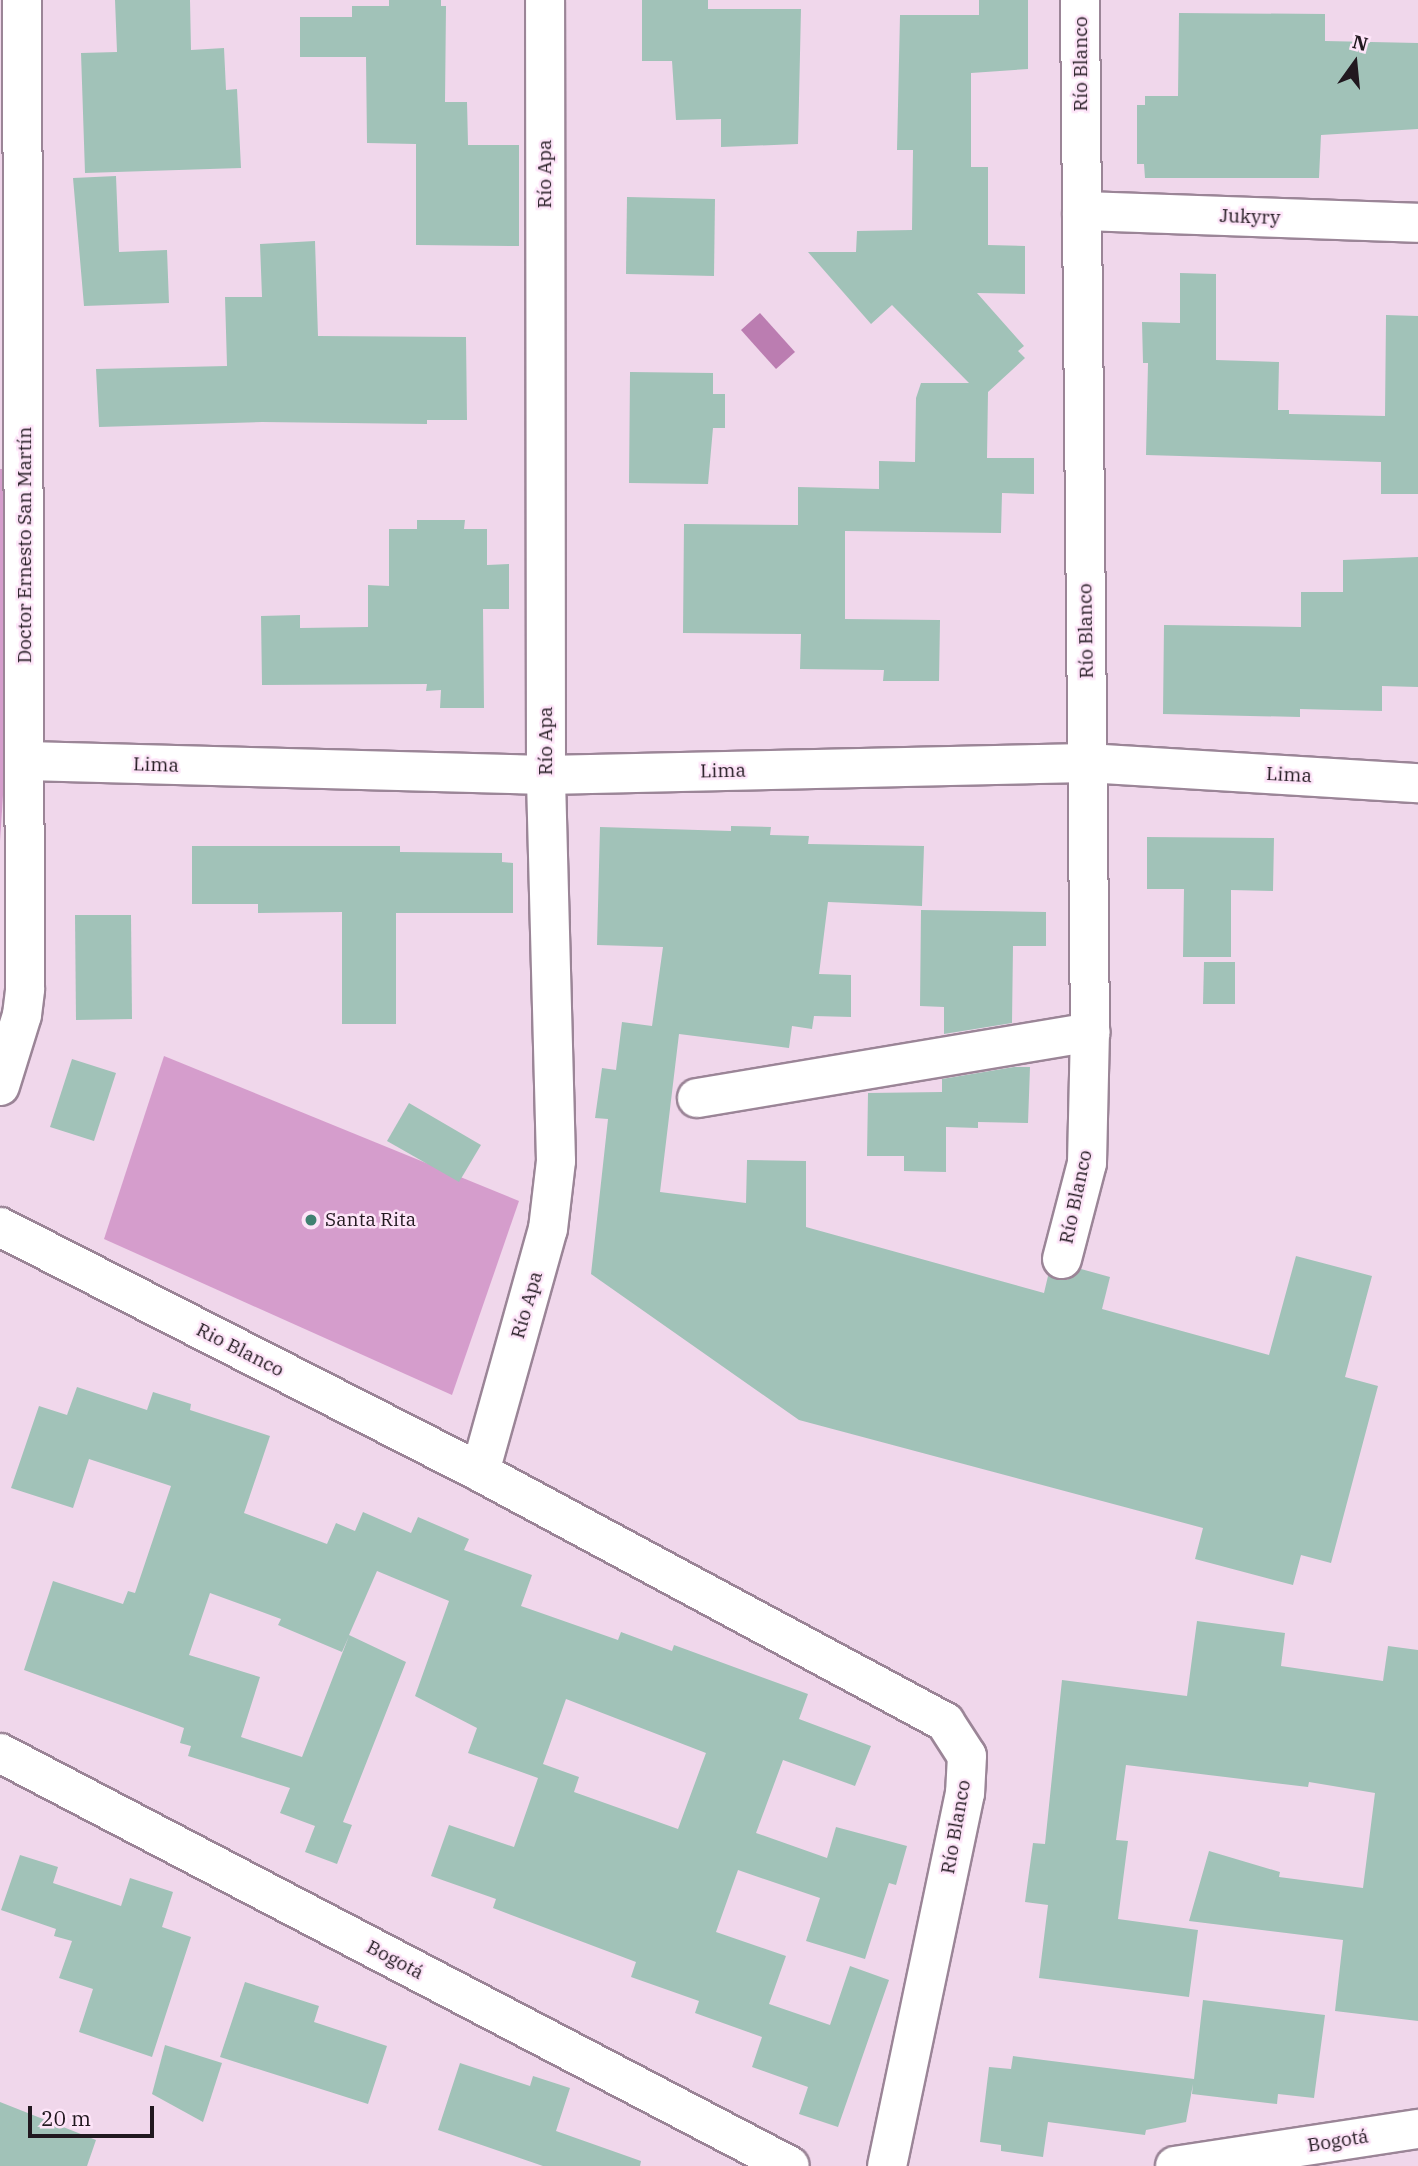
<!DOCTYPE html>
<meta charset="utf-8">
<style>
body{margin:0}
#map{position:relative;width:1418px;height:2166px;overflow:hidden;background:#f0d7eb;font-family:"IBM Plex Serif",serif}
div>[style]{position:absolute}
.green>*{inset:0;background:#d59dcc}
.water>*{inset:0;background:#bb7db1}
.building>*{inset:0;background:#a1c2b8}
.roads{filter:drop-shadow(2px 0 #9b8597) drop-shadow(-2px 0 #9b8597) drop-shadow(0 2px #9b8597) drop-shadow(0 -2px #9b8597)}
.minor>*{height:38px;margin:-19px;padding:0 19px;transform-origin:19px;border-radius:19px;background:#fff}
.dots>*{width:19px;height:19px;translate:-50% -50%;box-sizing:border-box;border:4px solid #fde4f8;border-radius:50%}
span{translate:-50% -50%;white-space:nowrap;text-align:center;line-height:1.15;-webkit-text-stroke:5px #fde4f8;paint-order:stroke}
.street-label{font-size:19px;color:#21181f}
.poi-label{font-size:19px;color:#21181f}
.left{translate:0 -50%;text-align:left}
.north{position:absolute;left:1320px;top:28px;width:70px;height:70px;-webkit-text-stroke:5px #fde4f8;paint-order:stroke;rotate:15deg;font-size:19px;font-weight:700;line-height:28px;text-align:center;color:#21181f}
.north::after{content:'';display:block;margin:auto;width:24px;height:32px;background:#21181f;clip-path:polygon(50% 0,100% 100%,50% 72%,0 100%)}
.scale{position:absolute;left:28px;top:2106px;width:126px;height:32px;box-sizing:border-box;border:4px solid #21181f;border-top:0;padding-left:9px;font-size:21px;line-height:24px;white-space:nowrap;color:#21181f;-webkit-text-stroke:5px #fde4f8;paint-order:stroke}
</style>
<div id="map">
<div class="green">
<i style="clip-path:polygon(0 469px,7px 469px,5px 765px,0 841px)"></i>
<i style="clip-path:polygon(164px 1056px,519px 1201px,452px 1395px,104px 1239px)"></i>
</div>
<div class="water">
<i style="clip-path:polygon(760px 313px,795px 352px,776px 369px,741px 330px)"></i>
</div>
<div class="building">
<i style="clip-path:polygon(115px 0,190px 0,191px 50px,224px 48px,226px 90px,237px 89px,241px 168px,85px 173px,81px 53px,117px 52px)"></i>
<i style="clip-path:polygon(389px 0,441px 0,441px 6px,446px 6px,445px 102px,467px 102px,468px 145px,519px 145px,519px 246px,416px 245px,416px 144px,367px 143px,366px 57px,300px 57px,300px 17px,352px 17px,352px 6px,389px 6px)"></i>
<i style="clip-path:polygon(642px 0,708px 0,708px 9px,801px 9px,798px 144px,721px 147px,721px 119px,676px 120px,672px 61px,642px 61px)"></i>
<i style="clip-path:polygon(979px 0,1028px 0,1028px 69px,971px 73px,971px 167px,988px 167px,988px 245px,1025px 246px,1025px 294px,977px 293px,1024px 346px,1018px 351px,1025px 358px,988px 392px,987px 458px,1034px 458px,1034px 494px,1002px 493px,1001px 533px,845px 531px,845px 619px,940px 620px,939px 681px,883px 681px,884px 670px,800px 669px,801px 634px,683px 633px,684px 524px,798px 525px,798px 487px,879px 489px,879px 461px,915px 462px,916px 398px,921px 383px,969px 383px,892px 305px,871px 324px,808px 252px,856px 252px,857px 231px,912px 230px,913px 150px,897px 150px,900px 15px,979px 15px)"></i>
<i style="clip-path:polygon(1179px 13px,1325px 14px,1325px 41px,1418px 43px,1418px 129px,1321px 135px,1319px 178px,1145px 178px,1144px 164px,1137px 164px,1137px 105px,1145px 105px,1145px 96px,1178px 96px)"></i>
<i style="clip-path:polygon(116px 176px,119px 252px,167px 250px,169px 303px,84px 306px,73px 178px)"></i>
<i style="clip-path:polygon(627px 197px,715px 199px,714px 276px,626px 274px)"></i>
<i style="clip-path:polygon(315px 241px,318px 336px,466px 337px,467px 420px,427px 420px,427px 424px,262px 422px,99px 427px,96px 369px,227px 366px,225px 297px,262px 297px,260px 244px)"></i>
<i style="clip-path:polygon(1180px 273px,1216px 274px,1216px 360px,1279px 362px,1278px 410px,1289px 410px,1289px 414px,1385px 416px,1386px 315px,1418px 316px,1418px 494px,1381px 494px,1381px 462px,1146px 455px,1148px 363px,1143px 363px,1142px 322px,1180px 323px)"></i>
<i style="clip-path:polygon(630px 372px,713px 373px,713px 394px,725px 394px,725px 428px,713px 428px,708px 484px,629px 483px)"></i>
<i style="clip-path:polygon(417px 520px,465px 520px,464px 529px,487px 529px,487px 565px,509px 564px,509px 609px,483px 609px,484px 708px,440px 708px,441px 690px,426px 691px,427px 684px,262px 685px,261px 616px,300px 615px,300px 628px,368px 627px,368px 585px,389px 586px,389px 529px,417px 529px)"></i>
<i style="clip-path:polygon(1418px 557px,1418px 687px,1382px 686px,1382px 711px,1300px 709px,1300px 717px,1163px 714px,1164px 625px,1301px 627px,1301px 592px,1343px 592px,1343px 560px)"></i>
<i style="clip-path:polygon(731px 826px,771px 827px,770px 835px,809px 836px,808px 844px,924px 846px,922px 906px,828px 902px,819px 974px,851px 975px,851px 1017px,814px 1016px,812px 1029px,792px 1026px,789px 1048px,679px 1034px,660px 1192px,746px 1203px,747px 1160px,806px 1161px,806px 1227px,1044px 1293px,1048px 1276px,1067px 1280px,1081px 1269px,1110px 1277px,1102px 1309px,1269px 1355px,1296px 1256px,1372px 1276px,1345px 1377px,1378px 1386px,1331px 1563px,1301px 1555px,1293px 1585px,1195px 1559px,1203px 1528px,799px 1420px,591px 1274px,608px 1119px,595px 1118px,602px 1068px,616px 1070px,622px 1022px,652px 1026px,663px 947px,597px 945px,600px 827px,731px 831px)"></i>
<i style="clip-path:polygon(1147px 837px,1274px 838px,1273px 891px,1231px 890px,1231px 957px,1183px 957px,1184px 889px,1147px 889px)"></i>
<i style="clip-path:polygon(192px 846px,400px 846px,400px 852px,502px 853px,502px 862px,513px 863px,513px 913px,396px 913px,396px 1024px,342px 1024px,342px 912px,258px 913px,258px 904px,192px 904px)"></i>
<i style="clip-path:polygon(921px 910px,1046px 912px,1046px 946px,1013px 946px,1012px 1023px,944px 1034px,944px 1007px,920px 1006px)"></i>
<i style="clip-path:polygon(75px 915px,131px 915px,132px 1019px,76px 1020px)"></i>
<i style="clip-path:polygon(1204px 962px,1235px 962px,1235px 1004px,1203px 1004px)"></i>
<i style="clip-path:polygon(72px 1059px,116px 1073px,94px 1141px,50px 1127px)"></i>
<i style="clip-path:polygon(1014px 1067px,1030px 1067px,1028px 1123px,978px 1122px,978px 1128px,946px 1127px,946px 1172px,904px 1171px,904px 1156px,867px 1156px,868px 1093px,942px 1092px,942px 1079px)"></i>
<i style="clip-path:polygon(409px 1103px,481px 1145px,459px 1182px,387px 1141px)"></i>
<i style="clip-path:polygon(evenodd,77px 1387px,147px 1410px,153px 1392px,191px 1404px,190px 1410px,270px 1436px,244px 1513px,327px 1544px,336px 1523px,355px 1531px,363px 1512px,411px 1533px,418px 1517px,469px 1539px,464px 1550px,532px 1575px,521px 1606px,618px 1640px,621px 1632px,672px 1651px,674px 1645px,808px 1694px,799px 1719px,871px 1746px,855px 1786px,783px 1760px,756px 1833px,827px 1858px,836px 1827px,907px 1846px,896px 1885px,889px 1883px,865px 1959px,806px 1941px,820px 1898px,738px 1870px,716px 1932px,786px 1956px,769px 2004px,830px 2025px,850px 1966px,889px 1980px,838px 2127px,799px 2114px,808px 2087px,752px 2067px,762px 2037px,695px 2013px,699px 2001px,631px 1977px,636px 1962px,493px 1908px,496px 1899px,431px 1876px,449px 1825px,514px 1847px,538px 1778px,468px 1753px,477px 1728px,415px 1696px,449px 1601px,377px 1571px,349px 1635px,406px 1662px,343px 1822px,352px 1825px,337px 1864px,305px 1852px,315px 1826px,280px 1813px,290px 1788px,188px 1756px,191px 1746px,180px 1743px,184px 1728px,24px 1670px,53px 1581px,123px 1604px,128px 1591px,135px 1593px,171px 1486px,89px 1459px,73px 1508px,11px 1488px,39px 1406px,67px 1415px,77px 1387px,210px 1593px,281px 1619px,278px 1625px,342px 1652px,349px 1636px,302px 1757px,241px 1737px,260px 1677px,189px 1655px,210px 1593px,77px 1387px,566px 1699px,706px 1753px,678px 1829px,574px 1792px,579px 1777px,543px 1764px,566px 1699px)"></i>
<i style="clip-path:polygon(1197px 1621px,1285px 1633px,1281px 1666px,1383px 1681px,1388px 1646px,1418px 1650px,1418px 2021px,1335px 2011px,1343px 1940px,1189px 1921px,1209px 1851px,1280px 1872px,1279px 1877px,1363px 1888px,1375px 1793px,1309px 1782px,1308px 1787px,1126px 1765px,1116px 1840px,1128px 1841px,1118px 1919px,1198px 1930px,1189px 1997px,1039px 1978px,1048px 1905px,1025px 1902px,1033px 1843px,1045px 1844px,1062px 1680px,1187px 1696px)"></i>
<i style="clip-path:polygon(20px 1855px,58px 1867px,53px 1883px,121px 1906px,130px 1878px,173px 1892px,162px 1927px,191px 1937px,152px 2057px,79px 2032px,93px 1989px,59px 1978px,72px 1941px,54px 1936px,56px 1929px,1px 1910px)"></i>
<i style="clip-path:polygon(245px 1982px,319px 2006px,314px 2022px,387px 2046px,368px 2104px,220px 2057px)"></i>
<i style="clip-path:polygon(1203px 2000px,1325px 2015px,1314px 2098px,1278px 2094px,1277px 2104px,1192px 2094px,1193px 2084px,1186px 2122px,1146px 2130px,1145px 2135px,1048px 2122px,1043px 2157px,1001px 2151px,1001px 2145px,980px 2142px,989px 2067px,1011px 2069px,1013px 2056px,1194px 2079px)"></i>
<i style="clip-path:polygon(165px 2045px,222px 2063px,203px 2122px,152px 2094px)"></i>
<i style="clip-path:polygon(460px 2063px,530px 2086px,533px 2076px,570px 2088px,556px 2131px,641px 2161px,640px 2166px,543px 2166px,438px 2130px)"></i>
<i style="clip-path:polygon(0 2102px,96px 2140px,87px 2166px,0 2166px)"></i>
</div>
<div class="roads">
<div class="minor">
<i style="left:1082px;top:211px;width:336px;rotate:2deg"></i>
<i style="left:27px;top:761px;width:519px;rotate:1.55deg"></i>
<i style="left:546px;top:775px;width:541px;rotate:-1.27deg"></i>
<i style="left:1087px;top:763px;width:332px;rotate:3.5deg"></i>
<i style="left:0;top:1086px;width:74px;rotate:-72.8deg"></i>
<i style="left:22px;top:1015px;width:26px;rotate:-83deg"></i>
<i style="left:25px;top:989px;width:989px;rotate:-90.17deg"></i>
<i style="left:697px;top:1098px;width:399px;rotate:-9.5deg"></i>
<i style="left:0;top:1227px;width:539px;rotate:27.04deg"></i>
<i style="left:480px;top:1472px;width:528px;rotate:28.26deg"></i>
<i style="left:945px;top:1722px;width:40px;rotate:57.1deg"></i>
<i style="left:967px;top:1756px;width:37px;rotate:93deg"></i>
<i style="left:965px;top:1793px;width:381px;rotate:101.8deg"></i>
<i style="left:1062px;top:1259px;width:99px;rotate:-75.4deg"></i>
<i style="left:1087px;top:1163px;width:131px;rotate:-88.7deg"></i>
<i style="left:1090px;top:1032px;width:1032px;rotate:-90.56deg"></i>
<i style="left:480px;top:1472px;width:252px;rotate:-74.4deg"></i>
<i style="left:548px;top:1229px;width:68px;rotate:-83.3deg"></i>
<i style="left:556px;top:1161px;width:386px;rotate:-91.5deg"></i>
<i style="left:546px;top:775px;width:775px;rotate:-90.07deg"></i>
<i style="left:0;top:1753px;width:891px;rotate:27.6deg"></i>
<i style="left:1175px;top:2166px;width:246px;rotate:-8.7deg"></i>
</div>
</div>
<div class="dots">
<i style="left:311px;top:1220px;background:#408171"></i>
</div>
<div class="street-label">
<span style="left:1081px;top:64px;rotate:-90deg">Río Blanco</span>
<span style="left:545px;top:174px;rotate:-90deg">Río Apa</span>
<span style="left:1250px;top:217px;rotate:2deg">Jukyry</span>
<span style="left:25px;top:545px;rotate:-90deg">Doctor Ernesto San Martín</span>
<span style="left:1086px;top:631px;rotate:-91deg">Río Blanco</span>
<span style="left:546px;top:741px;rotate:-90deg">Río Apa</span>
<span style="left:156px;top:765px;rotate:2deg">Lima</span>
<span style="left:723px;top:771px;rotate:-1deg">Lima</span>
<span style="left:1289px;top:775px;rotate:3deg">Lima</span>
<span style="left:1076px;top:1197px;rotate:-78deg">Río Blanco</span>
<span style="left:527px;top:1305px;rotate:-74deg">Río Apa</span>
<span style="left:240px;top:1350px;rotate:27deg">Rio Blanco</span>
<span style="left:956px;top:1827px;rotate:-80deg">Río Blanco</span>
<span style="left:395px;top:1960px;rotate:28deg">Bogotá</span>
<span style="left:1338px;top:2141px;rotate:-9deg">Bogotá</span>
</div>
<div class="poi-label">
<span class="left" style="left:325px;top:1220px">Santa Rita</span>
</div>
<div class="north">N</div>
<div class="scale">20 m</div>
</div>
